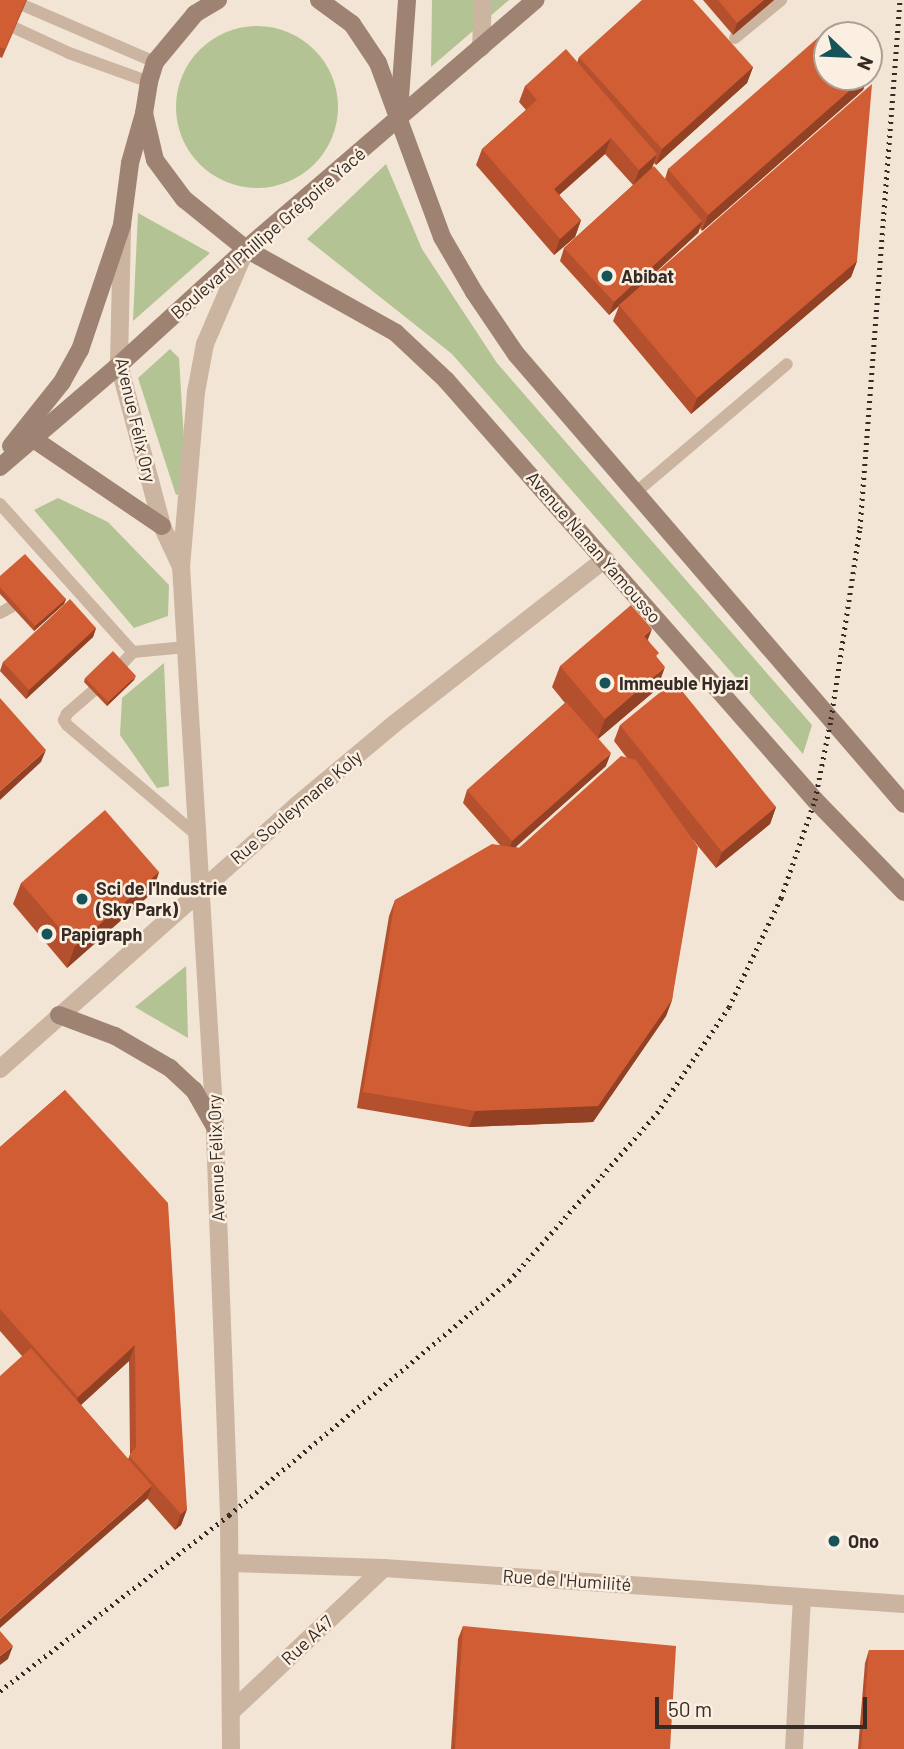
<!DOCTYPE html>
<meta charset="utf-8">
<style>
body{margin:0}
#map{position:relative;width:904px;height:1749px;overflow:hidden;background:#f3e5d5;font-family:Barlow,sans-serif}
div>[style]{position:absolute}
.green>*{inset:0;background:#b3c394}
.round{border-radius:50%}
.service>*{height:12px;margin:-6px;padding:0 6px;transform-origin:6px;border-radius:6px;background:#ccb5a0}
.pedestrian>*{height:18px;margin:-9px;padding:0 9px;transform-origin:9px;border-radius:9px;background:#ccb5a0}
.minor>*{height:18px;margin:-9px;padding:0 9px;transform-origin:9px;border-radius:9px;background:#ccb5a0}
.tertiary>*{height:18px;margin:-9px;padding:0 9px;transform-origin:9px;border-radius:9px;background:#ccb5a0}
.secondary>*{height:18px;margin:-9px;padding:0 9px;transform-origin:9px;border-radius:9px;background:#9f8372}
.rail>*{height:5px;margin-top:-2.5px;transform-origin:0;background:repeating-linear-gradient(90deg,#352a24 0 2px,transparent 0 7px)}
.wall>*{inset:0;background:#b4502e}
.shaded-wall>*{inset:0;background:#924125}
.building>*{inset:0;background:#d15d35}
.dots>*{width:19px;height:19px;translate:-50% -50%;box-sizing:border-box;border:4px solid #fbefe1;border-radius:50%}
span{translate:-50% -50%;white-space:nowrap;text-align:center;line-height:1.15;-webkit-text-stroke:5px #fbefe1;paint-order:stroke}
.street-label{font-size:18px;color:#352a24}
.poi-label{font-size:18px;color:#352a24;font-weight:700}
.left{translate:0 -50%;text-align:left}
.north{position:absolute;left:813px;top:21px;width:70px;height:70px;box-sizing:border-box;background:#fbefe1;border:2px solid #aca095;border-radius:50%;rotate:113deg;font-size:19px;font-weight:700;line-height:28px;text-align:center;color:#352a24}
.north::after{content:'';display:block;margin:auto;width:24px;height:32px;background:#16545a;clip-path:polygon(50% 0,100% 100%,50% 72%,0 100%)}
.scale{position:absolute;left:655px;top:1697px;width:212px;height:32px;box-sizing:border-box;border:4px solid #352a24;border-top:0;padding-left:9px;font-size:21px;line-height:24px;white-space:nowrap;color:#352a24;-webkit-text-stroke:5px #fbefe1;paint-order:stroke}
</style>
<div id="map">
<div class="green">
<i style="clip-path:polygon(432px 0,509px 0,431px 67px)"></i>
<i class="round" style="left:176px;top:26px;width:162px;height:162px"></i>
<i style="clip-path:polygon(386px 164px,422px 249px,497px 363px,812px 725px,803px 754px,452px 354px,307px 239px)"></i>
<i style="clip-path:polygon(138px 213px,210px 253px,133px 321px)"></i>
<i style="clip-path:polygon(170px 349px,179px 358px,187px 490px,176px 495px,138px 378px)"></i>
<i style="clip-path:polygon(58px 498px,108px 522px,169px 585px,168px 616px,134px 628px,34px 510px)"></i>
<i style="clip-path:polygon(164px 663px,169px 786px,157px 788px,120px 735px,122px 698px)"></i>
<i style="clip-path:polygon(186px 966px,188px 1038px,135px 1007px)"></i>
</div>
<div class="service">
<i style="left:25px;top:6px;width:142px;rotate:23.3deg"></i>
<i style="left:15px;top:28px;width:60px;rotate:24.8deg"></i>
<i style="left:69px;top:53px;width:85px;rotate:19.9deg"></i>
<i style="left:735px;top:38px;width:60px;rotate:-39.6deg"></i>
<i style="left:635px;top:493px;width:199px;rotate:-40.3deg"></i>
<i style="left:0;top:504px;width:199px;rotate:48.1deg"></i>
<i style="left:0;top:613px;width:13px;rotate:-29deg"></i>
<i style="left:120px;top:666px;width:19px;rotate:-47deg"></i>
<i style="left:133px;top:652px;width:53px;rotate:-5.4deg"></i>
<i style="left:93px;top:691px;width:35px;rotate:139deg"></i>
<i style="left:67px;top:714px;width:7px;rotate:117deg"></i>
<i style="left:64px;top:720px;width:6px;rotate:59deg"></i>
<i style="left:67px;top:725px;width:172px;rotate:40.3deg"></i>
</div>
<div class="pedestrian">
<i style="left:481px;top:48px;width:48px;rotate:-87.6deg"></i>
</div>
<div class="minor">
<i style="left:0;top:1069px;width:396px;rotate:-41.6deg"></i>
<i style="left:296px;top:806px;width:128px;rotate:-39.9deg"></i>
<i style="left:394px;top:724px;width:268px;rotate:-38deg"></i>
<i style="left:230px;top:1563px;width:154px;rotate:1.9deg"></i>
<i style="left:384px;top:1568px;width:521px;rotate:3.96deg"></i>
<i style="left:231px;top:1712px;width:210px;rotate:-43.3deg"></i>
<i style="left:794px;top:1749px;width:151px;rotate:-87deg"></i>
</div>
<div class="tertiary">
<i style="left:122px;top:230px;width:135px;rotate:91.3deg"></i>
<i style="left:119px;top:365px;width:167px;rotate:75deg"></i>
<i style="left:162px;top:526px;width:45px;rotate:65.1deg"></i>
<i style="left:231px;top:1749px;width:234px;rotate:-90.5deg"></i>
<i style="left:229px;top:1515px;width:388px;rotate:-92.1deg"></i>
<i style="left:215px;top:1127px;width:561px;rotate:-93.47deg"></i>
<i style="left:181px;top:567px;width:176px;rotate:-85.1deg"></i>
<i style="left:196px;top:392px;width:49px;rotate:-79.4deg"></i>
<i style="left:205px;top:344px;width:103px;rotate:-66.7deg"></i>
</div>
<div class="secondary">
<i style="left:218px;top:0;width:27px;rotate:149deg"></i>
<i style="left:195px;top:14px;width:62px;rotate:129.8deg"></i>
<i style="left:155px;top:62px;width:21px;rotate:107deg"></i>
<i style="left:149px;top:82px;width:31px;rotate:99deg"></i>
<i style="left:144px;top:113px;width:48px;rotate:76.8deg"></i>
<i style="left:155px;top:160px;width:49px;rotate:53.4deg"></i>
<i style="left:184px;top:199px;width:80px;rotate:38.9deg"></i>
<i style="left:246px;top:249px;width:172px;rotate:29.2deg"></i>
<i style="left:396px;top:333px;width:69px;rotate:43.2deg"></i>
<i style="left:446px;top:380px;width:559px;rotate:48.7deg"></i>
<i style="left:815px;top:800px;width:128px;rotate:45.9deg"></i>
<i style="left:319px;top:0;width:41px;rotate:36deg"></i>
<i style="left:352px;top:24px;width:47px;rotate:56.3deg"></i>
<i style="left:378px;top:63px;width:185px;rotate:69.8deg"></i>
<i style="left:442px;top:237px;width:64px;rotate:59.8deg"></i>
<i style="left:474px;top:292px;width:75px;rotate:55.9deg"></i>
<i style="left:516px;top:354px;width:594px;rotate:49.23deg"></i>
<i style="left:399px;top:112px;width:112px;rotate:-85.9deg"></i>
<i style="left:32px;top:438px;width:157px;rotate:34.1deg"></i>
<i style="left:11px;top:446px;width:82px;rotate:-51.4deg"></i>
<i style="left:62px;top:382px;width:37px;rotate:-61deg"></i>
<i style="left:80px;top:350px;width:132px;rotate:-71.4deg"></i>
<i style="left:122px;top:225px;width:63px;rotate:-82.6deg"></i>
<i style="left:130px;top:163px;width:48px;rotate:-74.2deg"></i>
<i style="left:0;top:467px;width:157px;rotate:-40.6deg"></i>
<i style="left:119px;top:365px;width:172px;rotate:-42.4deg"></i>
<i style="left:246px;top:249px;width:382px;rotate:-40.7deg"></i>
<i style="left:59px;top:1015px;width:60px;rotate:20.6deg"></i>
<i style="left:115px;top:1036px;width:64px;rotate:30.2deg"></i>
<i style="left:170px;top:1068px;width:33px;rotate:43deg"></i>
<i style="left:194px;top:1090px;width:43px;rotate:60.4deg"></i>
</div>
<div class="rail">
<i style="left:0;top:1691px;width:289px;rotate:-37.5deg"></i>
<i style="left:229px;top:1515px;width:365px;rotate:-39.9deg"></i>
<i style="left:509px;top:1281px;width:224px;rotate:-48.6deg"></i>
<i style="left:657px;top:1113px;width:128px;rotate:-55.8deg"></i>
<i style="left:729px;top:1007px;width:121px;rotate:-64.5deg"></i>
<i style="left:781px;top:898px;width:104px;rotate:-70.9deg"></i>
<i style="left:815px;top:800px;width:83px;rotate:-78.8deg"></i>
<i style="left:831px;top:719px;width:193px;rotate:-81.4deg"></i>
<i style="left:860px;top:528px;width:530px;rotate:-85.67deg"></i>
</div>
<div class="wall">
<i style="clip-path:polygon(0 0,27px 0,2px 58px,0 57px)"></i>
<i style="clip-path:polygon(703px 0,774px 0,733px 35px)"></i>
<i style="clip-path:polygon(579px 57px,753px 67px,747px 83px,656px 165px,654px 163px,652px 168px,665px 179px,668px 169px,827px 77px,868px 77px,863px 90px,702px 231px,700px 228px,698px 233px,642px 285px,857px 261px,851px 277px,691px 414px,613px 321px,619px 306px,609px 315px,560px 261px,564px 248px,633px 185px,605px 154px,559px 195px,581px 220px,575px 237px,554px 255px,476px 165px,482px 149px,526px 110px,519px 102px,525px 86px,577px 63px)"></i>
<i style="clip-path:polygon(0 576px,66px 599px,64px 604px,34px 631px,0 594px)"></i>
<i style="clip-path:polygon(96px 628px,93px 637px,26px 699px,0 671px,3px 662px)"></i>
<i style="clip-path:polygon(648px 640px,657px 658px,657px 689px,598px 739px,606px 766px,515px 847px,519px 848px,627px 758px,614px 741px,620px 725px,776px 807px,770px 824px,716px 868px,693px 840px,672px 1000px,666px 1016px,593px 1122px,469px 1127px,357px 1108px,389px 916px,395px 900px,500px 845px,463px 803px,467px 790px,565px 703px,552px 687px,560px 666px)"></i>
<i style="clip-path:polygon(85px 678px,134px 680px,107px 706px,84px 682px)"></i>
<i style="clip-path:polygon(159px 872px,152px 893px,67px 968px,13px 904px,21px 883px)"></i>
<i style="clip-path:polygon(evenodd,65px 1090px,187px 1509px,181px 1525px,175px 1530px,0 1331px,0 1147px,65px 1090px,129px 1361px,130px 1455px,128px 1459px,81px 1405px,129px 1361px)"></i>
<i style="clip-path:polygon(463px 1626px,670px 1749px,451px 1749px,458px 1639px)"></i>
<i style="clip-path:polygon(869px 1650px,904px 1749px,858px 1749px,865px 1663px)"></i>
</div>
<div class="shaded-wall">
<i style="clip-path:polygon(764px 0,774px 0,733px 35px,737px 23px)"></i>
<i style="clip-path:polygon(753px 67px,747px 83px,656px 165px,662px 149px)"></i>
<i style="clip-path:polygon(865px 77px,868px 77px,863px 90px,702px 231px,708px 215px)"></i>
<i style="clip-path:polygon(611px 138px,605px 154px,548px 205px,554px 189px)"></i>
<i style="clip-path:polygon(657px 154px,651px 170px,633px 186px,639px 170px)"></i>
<i style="clip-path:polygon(581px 220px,575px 237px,554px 255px,560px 239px)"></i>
<i style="clip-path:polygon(702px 221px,698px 233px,609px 315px,614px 302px)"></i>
<i style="clip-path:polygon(857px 261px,851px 277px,691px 414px,697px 398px)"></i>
<i style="clip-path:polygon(66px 599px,64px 604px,34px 631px,35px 626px)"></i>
<i style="clip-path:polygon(96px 628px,93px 637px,26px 699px,29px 690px)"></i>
<i style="clip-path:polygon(652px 629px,644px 650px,644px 636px)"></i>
<i style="clip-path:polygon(665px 667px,657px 689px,597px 740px,605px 719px)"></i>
<i style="clip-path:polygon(136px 676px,134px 680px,107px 706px,108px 702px)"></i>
<i style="clip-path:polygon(46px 750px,41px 762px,0 800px,0 791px)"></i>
<i style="clip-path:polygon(611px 753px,606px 766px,508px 854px,512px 841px)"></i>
<i style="clip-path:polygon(776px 807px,770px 824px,716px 868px,722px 852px)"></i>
<i style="clip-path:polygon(159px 872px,152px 893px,67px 968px,75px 946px)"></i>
<i style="clip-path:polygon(672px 1000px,666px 1016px,593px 1122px,469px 1127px,475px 1111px)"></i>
<i style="clip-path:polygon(135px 1345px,129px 1361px,72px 1413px,78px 1397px)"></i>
<i style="clip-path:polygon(152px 1486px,147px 1499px,0 1628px,0 1619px)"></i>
<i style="clip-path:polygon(187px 1509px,181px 1525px,175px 1530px,181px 1514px)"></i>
<i style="clip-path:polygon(13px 1646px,8px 1659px,0 1665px,0 1656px)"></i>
</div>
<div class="building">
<i style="clip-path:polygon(0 0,26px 0,5px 49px,0 47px)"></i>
<i style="clip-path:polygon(642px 0,693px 0,753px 67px,662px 149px,579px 57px)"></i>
<i style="clip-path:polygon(718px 0,764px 0,737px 23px)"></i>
<i style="clip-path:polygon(829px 28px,836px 35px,827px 35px,827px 77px,865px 77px,708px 215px,668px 169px)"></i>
<i style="clip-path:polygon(566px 49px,657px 154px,639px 170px,611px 138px,554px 189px,581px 220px,560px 239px,482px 149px,537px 100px,525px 86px)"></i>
<i style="clip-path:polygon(872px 84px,857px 261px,697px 398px,619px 305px)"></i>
<i style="clip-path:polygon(654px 166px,702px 221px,614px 302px,564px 248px)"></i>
<i style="clip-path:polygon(25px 554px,66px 599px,35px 626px,0 587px,0 576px)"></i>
<i style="clip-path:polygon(70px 599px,96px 628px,29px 690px,3px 662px)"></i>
<i style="clip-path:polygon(631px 605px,652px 629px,644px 636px,659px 653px,656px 656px,665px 667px,605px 719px,560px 666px)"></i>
<i style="clip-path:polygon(113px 651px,136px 676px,108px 702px,85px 678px)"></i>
<i style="clip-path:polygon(674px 681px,776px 807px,722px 852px,620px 725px)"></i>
<i style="clip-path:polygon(0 698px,46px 750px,0 791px)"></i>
<i style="clip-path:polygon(566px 702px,611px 753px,512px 841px,467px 790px)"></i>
<i style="clip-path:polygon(621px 756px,636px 760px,698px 847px,672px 1000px,598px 1106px,475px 1111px,363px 1092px,395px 900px,492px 844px,519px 848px)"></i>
<i style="clip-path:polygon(105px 810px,159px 872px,75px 946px,21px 883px)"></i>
<i style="clip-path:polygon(65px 1090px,168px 1203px,187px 1509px,181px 1514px,129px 1456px,136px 1447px,135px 1345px,78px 1397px,0 1309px,0 1147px)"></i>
<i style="clip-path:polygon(31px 1348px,152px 1486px,0 1619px,0 1376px)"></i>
<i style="clip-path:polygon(463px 1626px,676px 1646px,670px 1749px,455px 1749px)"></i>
<i style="clip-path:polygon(0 1631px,13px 1646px,0 1656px)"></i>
<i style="clip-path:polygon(869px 1650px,904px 1650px,904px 1749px,861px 1749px)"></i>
</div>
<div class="dots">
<i style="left:607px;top:276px;background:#16545a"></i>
<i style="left:605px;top:683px;background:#16545a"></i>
<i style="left:82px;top:899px;background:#16545a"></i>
<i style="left:47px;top:934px;background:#16545a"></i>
<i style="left:834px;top:1541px;background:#16545a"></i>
</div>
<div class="street-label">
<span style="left:268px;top:233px;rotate:-41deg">Boulevard Phillipe Grégoire Yacé</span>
<span style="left:136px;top:420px;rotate:77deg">Avenue Félix Ory</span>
<span style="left:594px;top:547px;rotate:49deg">Avenue Nanan Yamousso</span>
<span style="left:296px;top:807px;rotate:-40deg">Rue Souleymane Koly</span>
<span style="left:216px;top:1158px;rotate:-92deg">Avenue Félix Ory</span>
<span style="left:567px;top:1580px;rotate:4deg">Rue de l'Humilité</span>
<span style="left:307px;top:1640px;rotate:-43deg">Rue A47</span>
</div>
<div class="poi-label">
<span class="left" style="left:621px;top:276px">Abibat</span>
<span class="left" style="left:619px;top:683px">Immeuble Hyjazi</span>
<span class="left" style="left:96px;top:899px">Sci de l'Industrie<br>(Sky Park)</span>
<span class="left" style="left:61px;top:934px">Papigraph</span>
<span class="left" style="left:848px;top:1541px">Ono</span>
</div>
<div class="north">N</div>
<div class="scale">50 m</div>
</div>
